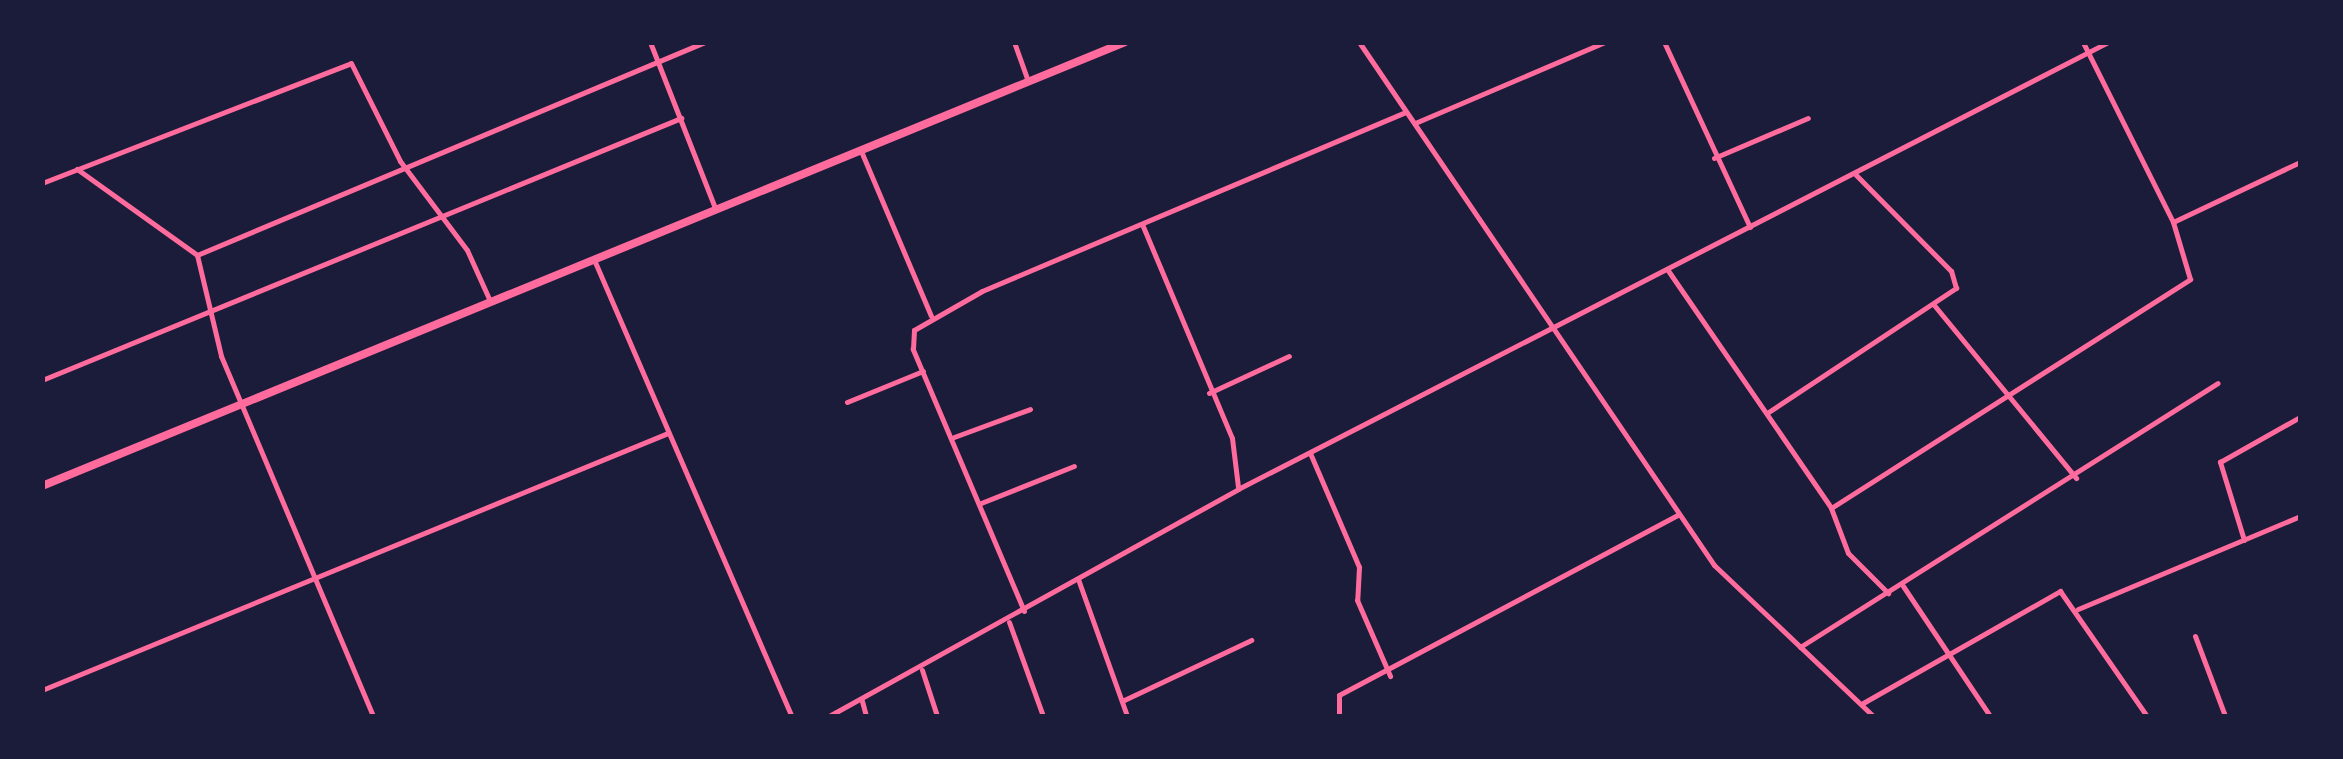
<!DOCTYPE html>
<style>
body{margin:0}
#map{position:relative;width:2343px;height:759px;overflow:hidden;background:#1b1b3a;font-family:"Sofia Sans Condensed",sans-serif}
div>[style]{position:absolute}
.minor>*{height:5px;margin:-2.5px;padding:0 2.5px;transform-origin:2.5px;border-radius:2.5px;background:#ff6b9d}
.trunk>*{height:8px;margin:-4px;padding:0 4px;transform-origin:4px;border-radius:4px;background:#ff6b9d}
span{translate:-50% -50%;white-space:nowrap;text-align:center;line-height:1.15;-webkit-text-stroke:8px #1b1b3a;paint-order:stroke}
.frame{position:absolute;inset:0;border:45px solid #1b1b3a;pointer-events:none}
</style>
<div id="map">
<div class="minor">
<i style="left:650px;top:42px;width:178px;rotate:68.6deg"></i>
<i style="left:1014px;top:42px;width:41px;rotate:70.3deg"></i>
<i style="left:1359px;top:42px;width:632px;rotate:55.83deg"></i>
<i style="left:1714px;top:565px;width:219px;rotate:43.5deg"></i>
<i style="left:1664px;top:42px;width:204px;rotate:65.1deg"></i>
<i style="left:1415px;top:123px;width:207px;rotate:-23.1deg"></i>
<i style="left:861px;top:151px;width:179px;rotate:67deg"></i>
<i style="left:1714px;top:158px;width:102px;rotate:-23.1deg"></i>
<i style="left:77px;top:169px;width:148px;rotate:35.6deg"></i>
<i style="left:197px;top:255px;width:104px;rotate:76.6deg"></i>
<i style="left:221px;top:356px;width:391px;rotate:67.1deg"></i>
<i style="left:42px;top:183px;width:331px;rotate:-21.2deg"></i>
<i style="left:351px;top:63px;width:110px;rotate:63.4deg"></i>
<i style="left:400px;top:161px;width:111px;rotate:53deg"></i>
<i style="left:467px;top:250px;width:56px;rotate:65.7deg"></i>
<i style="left:2173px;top:222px;width:140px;rotate:-25.3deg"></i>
<i style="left:1142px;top:224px;width:232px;rotate:67.2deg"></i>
<i style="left:1232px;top:438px;width:49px;rotate:83deg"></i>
<i style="left:197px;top:255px;width:551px;rotate:-22.75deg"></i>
<i style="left:595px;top:262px;width:495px;rotate:66.6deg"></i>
<i style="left:1667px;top:269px;width:290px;rotate:55.5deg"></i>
<i style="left:1831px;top:508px;width:48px;rotate:69.3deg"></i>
<i style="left:1848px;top:553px;width:57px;rotate:45deg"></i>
<i style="left:1934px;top:305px;width:224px;rotate:50.6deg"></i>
<i style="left:42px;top:380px;width:691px;rotate:-22.29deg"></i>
<i style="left:1209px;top:393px;width:88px;rotate:-24.8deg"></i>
<i style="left:847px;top:402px;width:82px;rotate:-22.2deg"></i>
<i style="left:1767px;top:413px;width:227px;rotate:-33.5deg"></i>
<i style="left:1956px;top:288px;width:18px;rotate:-106deg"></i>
<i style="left:1951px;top:271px;width:135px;rotate:-134.7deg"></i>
<i style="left:954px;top:437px;width:81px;rotate:-20.2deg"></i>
<i style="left:1310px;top:453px;width:124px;rotate:66.7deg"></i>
<i style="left:1359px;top:567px;width:33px;rotate:93deg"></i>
<i style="left:1357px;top:600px;width:83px;rotate:66.5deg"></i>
<i style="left:981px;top:503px;width:100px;rotate:-21.7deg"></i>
<i style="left:1831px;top:508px;width:426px;rotate:-32.5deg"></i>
<i style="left:2190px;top:279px;width:59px;rotate:-106.6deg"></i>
<i style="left:2173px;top:222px;width:201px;rotate:-116.6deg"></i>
<i style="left:2244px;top:540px;width:82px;rotate:-107.1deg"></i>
<i style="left:2220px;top:462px;width:92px;rotate:-29.4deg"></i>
<i style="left:1078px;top:579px;width:145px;rotate:70.3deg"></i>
<i style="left:1903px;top:586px;width:156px;rotate:56.2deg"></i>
<i style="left:2078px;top:609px;width:241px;rotate:-22.7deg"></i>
<i style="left:1024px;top:611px;width:285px;rotate:-113deg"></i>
<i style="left:913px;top:349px;width:19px;rotate:-87deg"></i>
<i style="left:914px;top:330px;width:78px;rotate:-29.8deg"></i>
<i style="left:982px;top:291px;width:459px;rotate:-22.9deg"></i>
<i style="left:1009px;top:622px;width:100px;rotate:70.1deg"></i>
<i style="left:2195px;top:636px;width:85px;rotate:69.4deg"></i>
<i style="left:1800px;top:647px;width:494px;rotate:-32.3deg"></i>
<i style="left:922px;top:670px;width:48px;rotate:71.9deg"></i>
<i style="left:42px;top:690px;width:677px;rotate:-22.32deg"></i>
<i style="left:862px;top:701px;width:16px;rotate:75deg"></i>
<i style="left:1122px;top:701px;width:143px;rotate:-25.3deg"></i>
<i style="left:1863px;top:703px;width:227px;rotate:-29.6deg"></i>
<i style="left:2060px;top:591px;width:152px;rotate:55.2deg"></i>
<i style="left:647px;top:716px;width:9px"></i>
<i style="left:829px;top:716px;width:468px;rotate:-29deg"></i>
<i style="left:1238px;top:489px;width:978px;rotate:-27.19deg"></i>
<i style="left:1339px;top:716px;width:21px;rotate:-90deg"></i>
<i style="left:1339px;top:695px;width:385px;rotate:-28deg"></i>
</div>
<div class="trunk">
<i style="left:42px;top:486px;width:1170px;rotate:-22.29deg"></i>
</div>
<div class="frame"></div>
</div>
